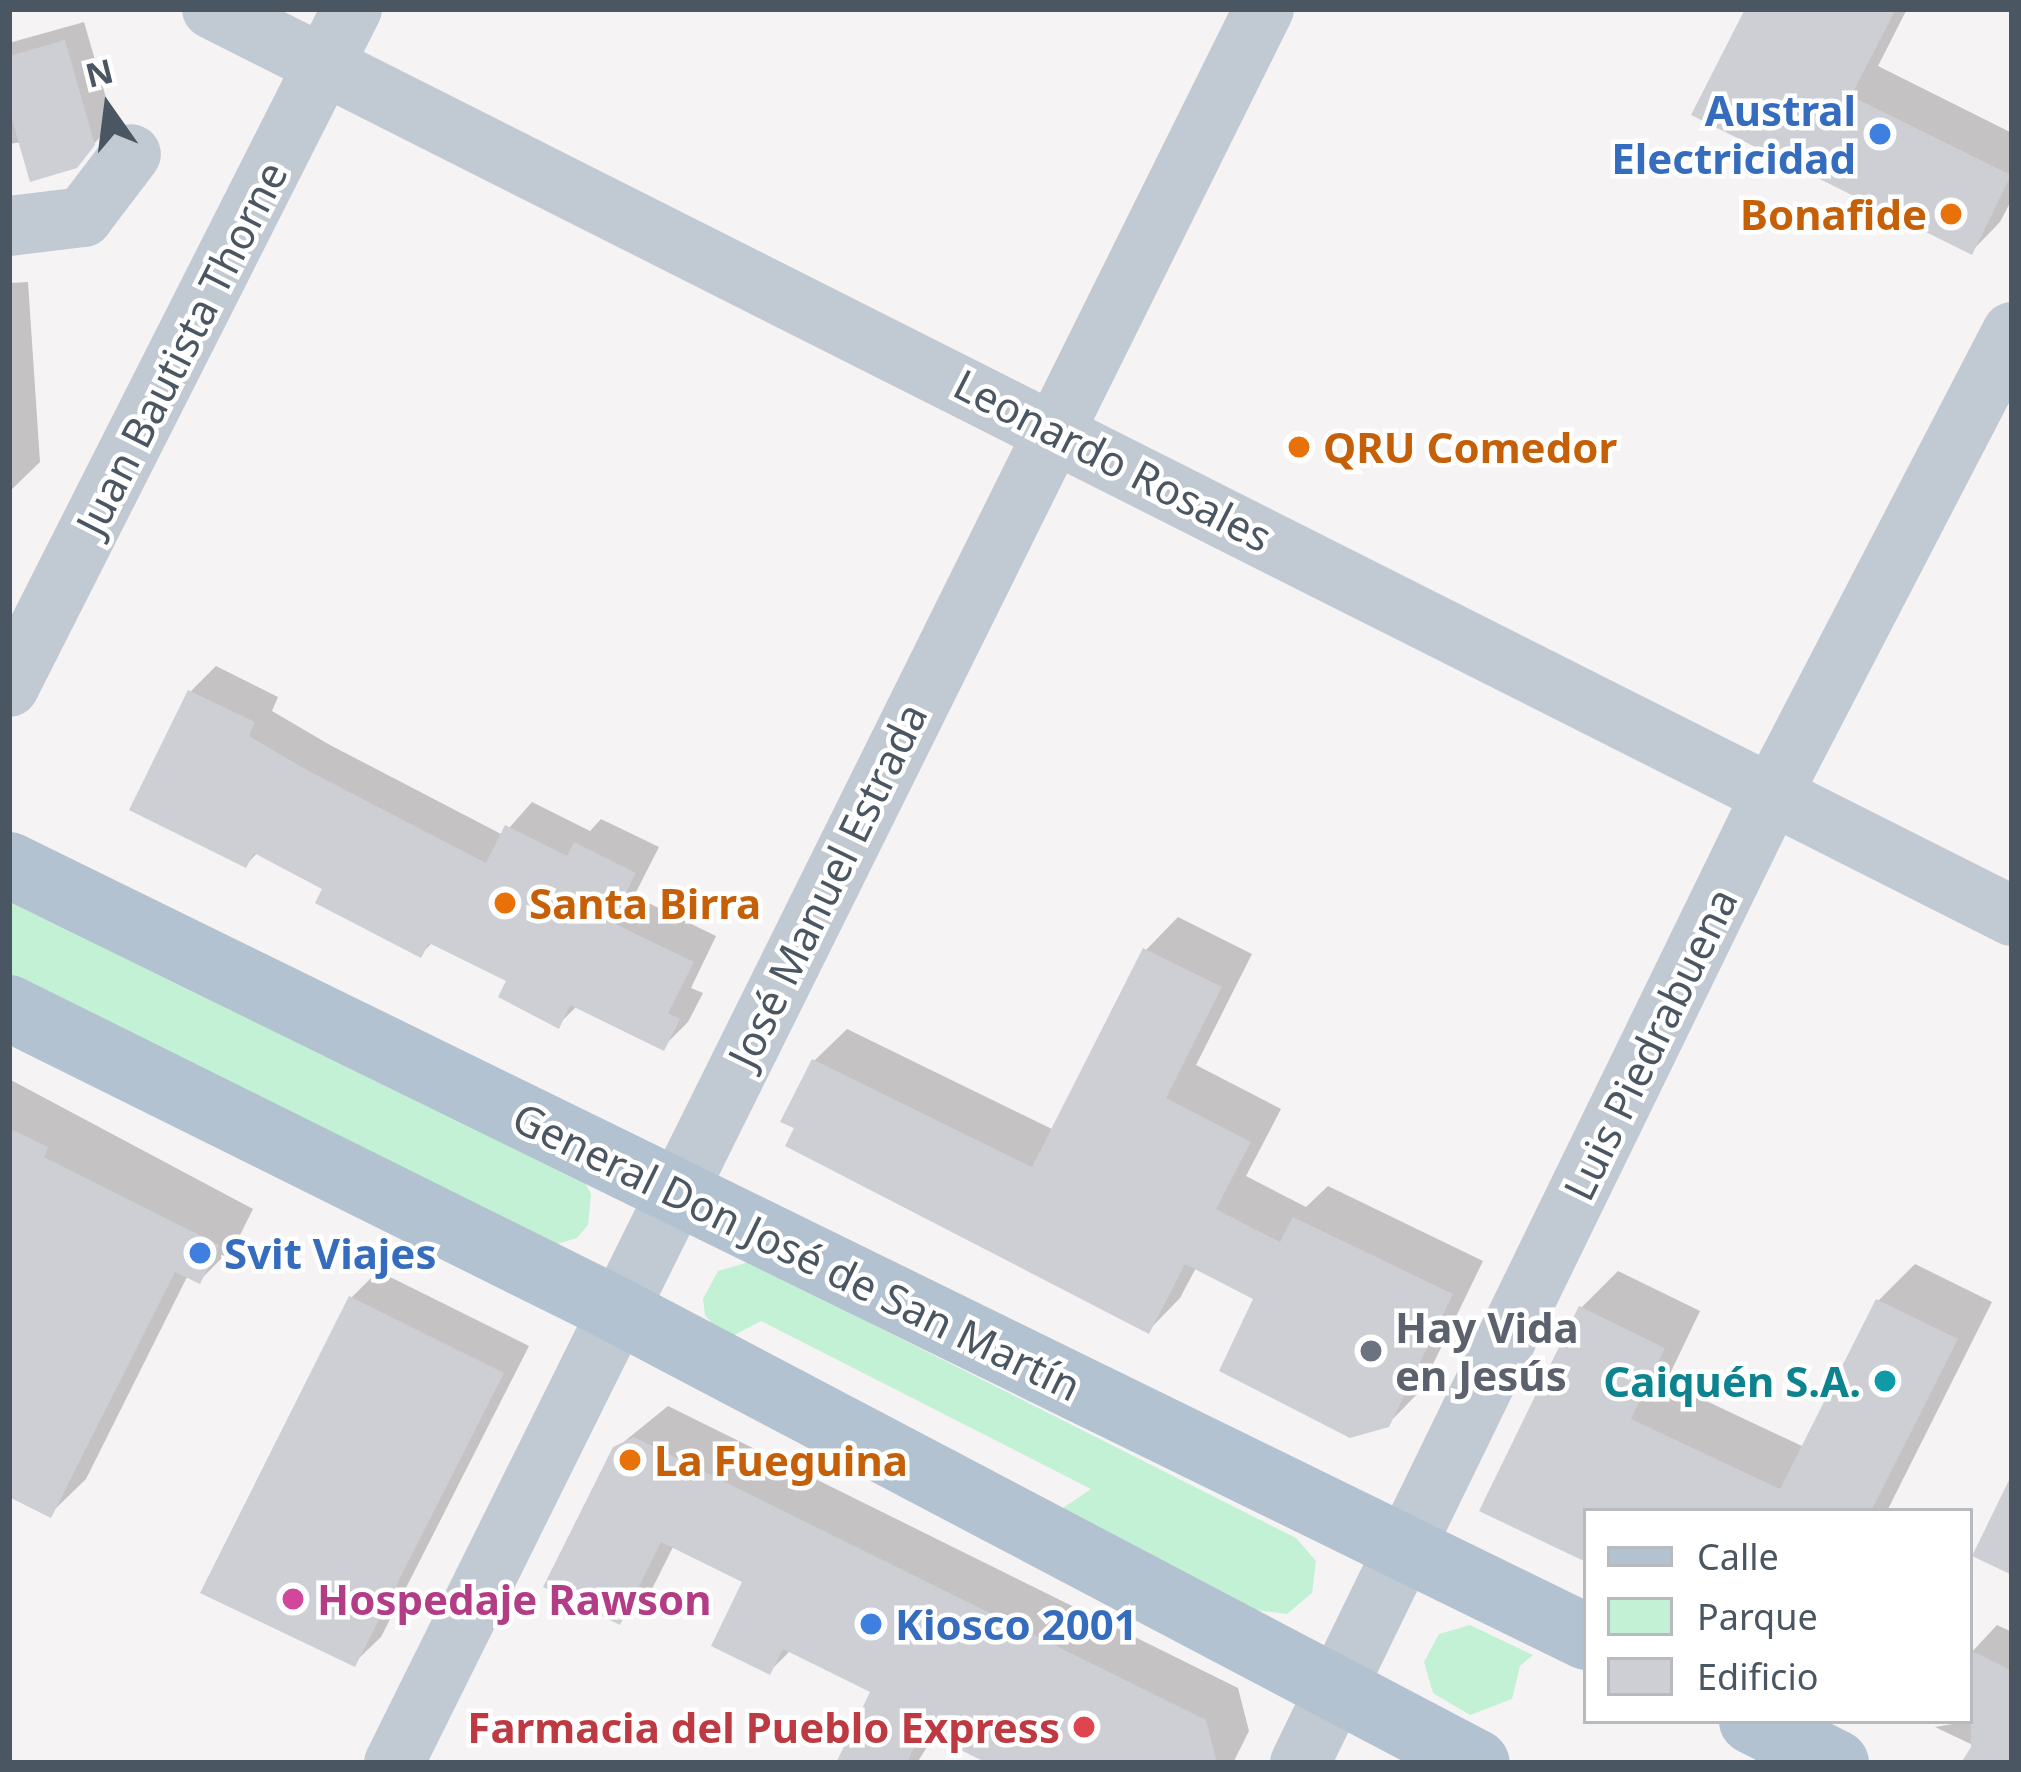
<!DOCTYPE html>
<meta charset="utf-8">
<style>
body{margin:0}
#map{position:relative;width:2021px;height:1772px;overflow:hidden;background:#f5f3f3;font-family:"Noto Sans",sans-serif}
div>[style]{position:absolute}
.green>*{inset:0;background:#c3f1d5}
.shadow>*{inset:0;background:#0003}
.building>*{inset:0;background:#cdcfd5}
.minor>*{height:60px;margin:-30px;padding:0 30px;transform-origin:30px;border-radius:30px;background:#c1cad2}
.major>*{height:66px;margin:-33px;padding:0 33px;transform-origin:33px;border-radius:33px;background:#b3c2d1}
.dots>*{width:33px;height:33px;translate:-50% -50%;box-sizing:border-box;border:6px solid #fff;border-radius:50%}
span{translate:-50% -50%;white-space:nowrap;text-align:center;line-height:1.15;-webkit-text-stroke:9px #fff;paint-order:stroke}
.shop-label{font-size:42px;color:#366cbe;font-weight:700}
.right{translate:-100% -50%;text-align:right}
.left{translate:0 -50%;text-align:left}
.food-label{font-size:42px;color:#c56008;font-weight:700}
.street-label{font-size:42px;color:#4a5661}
.worship-label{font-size:42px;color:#5b616d;font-weight:700}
.culture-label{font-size:42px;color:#0d838f;font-weight:700}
.hotel-label{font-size:42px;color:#b23c85;font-weight:700}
.health-label{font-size:42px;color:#be3a42;font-weight:700}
.frame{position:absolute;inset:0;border:12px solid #4a5661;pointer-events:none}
.legend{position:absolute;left:1583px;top:1508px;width:390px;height:216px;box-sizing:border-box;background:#fff;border:3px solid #b7bbc0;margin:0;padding:15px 21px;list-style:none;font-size:36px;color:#4a5661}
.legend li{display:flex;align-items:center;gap:24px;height:60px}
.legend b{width:60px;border:3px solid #b7bbc0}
.north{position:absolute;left:48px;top:48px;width:120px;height:120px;-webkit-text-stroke:9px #fff;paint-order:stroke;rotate:346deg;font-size:33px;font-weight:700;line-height:48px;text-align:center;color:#4a5661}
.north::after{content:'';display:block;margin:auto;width:42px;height:54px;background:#4a5661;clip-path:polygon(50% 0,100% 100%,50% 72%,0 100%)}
</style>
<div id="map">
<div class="green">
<i style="clip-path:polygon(9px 895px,583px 1179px,591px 1194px,588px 1225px,577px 1238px,547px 1247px,9px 981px)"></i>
<i style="clip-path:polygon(749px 1262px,1296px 1538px,1316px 1561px,1312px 1593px,1287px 1614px,1256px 1610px,1060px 1510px,1091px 1489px,761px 1321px,725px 1340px,705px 1315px,703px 1299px,718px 1271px)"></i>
<i style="clip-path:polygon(1470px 1625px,1533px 1655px,1520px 1666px,1512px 1699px,1470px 1715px,1433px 1693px,1424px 1662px,1439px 1634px)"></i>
</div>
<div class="shadow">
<i style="clip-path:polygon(1748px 9px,1907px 9px,1878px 66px,2012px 133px,2012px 199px,2000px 222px,1971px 252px)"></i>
<i style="clip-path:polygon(84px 22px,113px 122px,75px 166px,22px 142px,9px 144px,9px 43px)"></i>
<i style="clip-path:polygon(28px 282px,40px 462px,9px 492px,9px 283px)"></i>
<i style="clip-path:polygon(216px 666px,278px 697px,272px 711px,330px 745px,503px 835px,532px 802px,590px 831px,601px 819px,659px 847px,634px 896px,716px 936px,691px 988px,703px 993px,688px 1022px,663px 1047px,578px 1005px,558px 1025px,510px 980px,433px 942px,421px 954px,327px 888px,258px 852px,246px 865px,191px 691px)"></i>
<i style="clip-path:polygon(1178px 917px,1252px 954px,1196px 1065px,1281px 1109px,1246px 1176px,1306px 1207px,1328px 1186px,1483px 1261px,1420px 1391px,1387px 1425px,1257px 1297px,1197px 1266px,1180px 1298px,1148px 1331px,814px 1061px,847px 1029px,1054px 1130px,1146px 950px)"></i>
<i style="clip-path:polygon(9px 1079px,253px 1209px,235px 1245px,199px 1281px,188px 1275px,86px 1479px,50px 1514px,9px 1494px)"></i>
<i style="clip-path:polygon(1915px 1264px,1992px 1302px,1887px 1511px,1586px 1511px,1586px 1561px,1581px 1308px,1618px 1271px,1700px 1311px,1666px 1382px,1804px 1447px,1878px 1301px)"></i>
<i style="clip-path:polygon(378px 1271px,529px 1346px,381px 1637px,354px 1663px,351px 1298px)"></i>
<i style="clip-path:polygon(668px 1406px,1238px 1688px,1249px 1731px,1233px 1763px,994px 1763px,935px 1734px,917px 1763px,839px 1763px,874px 1691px,791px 1650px,770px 1671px,746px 1581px,674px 1545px,652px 1589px,619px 1621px,615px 1449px)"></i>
<i style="clip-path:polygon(1997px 1625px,2012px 1632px,2012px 1763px,1985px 1763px,1975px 1746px,1935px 1727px,1970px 1721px,1970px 1654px)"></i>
</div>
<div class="building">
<i style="clip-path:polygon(1745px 9px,1896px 9px,1851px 96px,2011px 175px,1972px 255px,1691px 115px)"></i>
<i style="clip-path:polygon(65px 40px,95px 145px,77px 168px,30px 182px,9px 109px,9px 56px)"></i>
<i style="clip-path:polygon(188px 690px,255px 722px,249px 736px,305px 769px,486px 863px,505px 825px,567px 856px,574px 842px,636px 873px,611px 922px,694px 962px,668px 1013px,680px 1019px,664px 1051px,570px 1005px,559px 1029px,498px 997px,506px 981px,429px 943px,421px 958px,315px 903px,322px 889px,254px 853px,246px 868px,129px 810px)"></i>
<i style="clip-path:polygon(1143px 948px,1222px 987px,1166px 1098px,1251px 1142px,1216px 1209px,1280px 1242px,1293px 1217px,1453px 1294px,1389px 1427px,1350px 1438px,1219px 1371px,1253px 1299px,1185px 1264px,1149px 1334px,785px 1146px,794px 1128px,780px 1122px,812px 1059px,1032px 1167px)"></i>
<i style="clip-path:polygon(9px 1128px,48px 1147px,44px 1157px,219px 1245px,200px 1284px,175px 1272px,51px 1518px,9px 1497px)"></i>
<i style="clip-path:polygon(349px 1296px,504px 1373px,355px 1667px,200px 1593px)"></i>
<i style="clip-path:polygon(1876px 1299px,1958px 1339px,1871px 1511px,1586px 1511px,1586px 1562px,1479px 1511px,1579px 1306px,1665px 1348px,1631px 1419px,1780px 1489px)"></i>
<i style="clip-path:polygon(634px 1437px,1206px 1720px,1217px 1763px,987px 1763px,922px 1731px,907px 1763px,836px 1763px,870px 1692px,783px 1649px,770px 1675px,711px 1646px,742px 1582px,661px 1542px,620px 1625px,543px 1587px,613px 1447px)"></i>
<i style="clip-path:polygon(2012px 1474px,2012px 1575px,1972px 1556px)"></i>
<i style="clip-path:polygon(1970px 1650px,2012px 1671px,2012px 1763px,1961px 1763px,1971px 1747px)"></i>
</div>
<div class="minor">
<i style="left:212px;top:9px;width:2016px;rotate:26.74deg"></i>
<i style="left:9px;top:226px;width:75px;rotate:-6.9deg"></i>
<i style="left:83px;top:217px;width:79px;rotate:-52.7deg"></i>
<i style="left:9px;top:687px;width:760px;rotate:-63.17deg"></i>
<i style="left:394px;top:1763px;width:1958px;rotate:-63.62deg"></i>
<i style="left:1300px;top:1763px;width:1073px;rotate:-64.03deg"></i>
<i style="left:1770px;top:798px;width:525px;rotate:-62.56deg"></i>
</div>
<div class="major">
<i style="left:9px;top:865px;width:1756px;rotate:26.08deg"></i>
<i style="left:9px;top:1008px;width:674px;rotate:26.41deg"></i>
<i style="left:613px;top:1308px;width:976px;rotate:27.77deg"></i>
<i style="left:1752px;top:1721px;width:94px;rotate:26.6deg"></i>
</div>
<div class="dots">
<i style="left:1880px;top:134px;background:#3f7fe0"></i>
<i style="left:1951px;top:214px;background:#e8710a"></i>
<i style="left:1299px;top:447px;background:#e8710a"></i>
<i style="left:505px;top:903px;background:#e8710a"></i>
<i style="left:200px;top:1253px;background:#3f7fe0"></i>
<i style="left:1371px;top:1351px;background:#6b7280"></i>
<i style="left:1885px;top:1381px;background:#0f9aa8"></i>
<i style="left:630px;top:1460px;background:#e8710a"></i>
<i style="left:293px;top:1599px;background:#d1479c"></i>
<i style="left:871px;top:1624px;background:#3f7fe0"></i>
<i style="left:1084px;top:1727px;background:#e0444e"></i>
</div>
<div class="shop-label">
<span class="right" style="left:1856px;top:134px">Austral<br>Electricidad</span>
<span class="left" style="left:224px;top:1253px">Svit Viajes</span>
<span class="left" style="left:895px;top:1624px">Kiosco 2001</span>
</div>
<div class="food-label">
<span class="right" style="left:1927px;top:214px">Bonafide</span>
<span class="left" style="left:1323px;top:447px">QRU Comedor</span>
<span class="left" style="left:529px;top:903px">Santa Birra</span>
<span class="left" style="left:654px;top:1460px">La Fueguina</span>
</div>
<div class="street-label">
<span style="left:181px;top:348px;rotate:-63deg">Juan Bautista Thorne</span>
<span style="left:1113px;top:460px;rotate:27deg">Leonardo Rosales</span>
<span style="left:827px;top:885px;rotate:-64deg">José Manuel Estrada</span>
<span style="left:1650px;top:1044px;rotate:-64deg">Luis Piedrabuena</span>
<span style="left:797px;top:1251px;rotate:26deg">General Don José de San Martín</span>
</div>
<div class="worship-label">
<span class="left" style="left:1395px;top:1351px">Hay Vida<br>en Jesús</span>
</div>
<div class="culture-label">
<span class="right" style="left:1861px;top:1381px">Caiquén S.A.</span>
</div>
<div class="hotel-label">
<span class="left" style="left:317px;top:1599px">Hospedaje Rawson</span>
</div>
<div class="health-label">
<span class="right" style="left:1060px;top:1727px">Farmacia del Pueblo Express</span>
</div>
<div class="frame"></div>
<ul class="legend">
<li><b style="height:15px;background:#b3c2d1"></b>Calle</li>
<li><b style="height:33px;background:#c3f1d5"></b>Parque</li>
<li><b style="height:33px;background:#cdcfd5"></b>Edificio</li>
</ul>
<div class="north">N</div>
</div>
